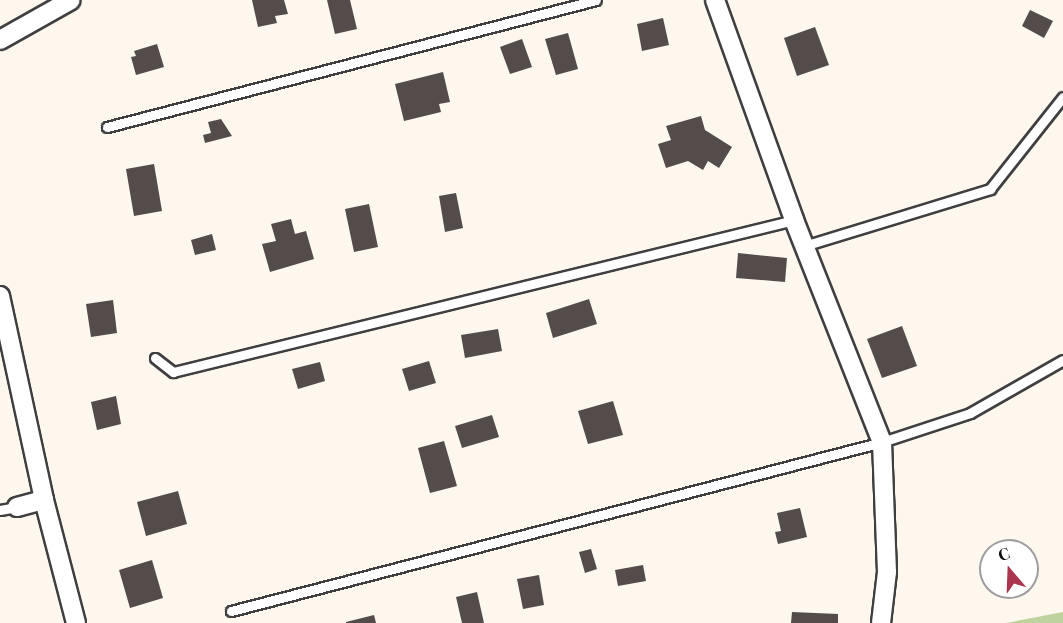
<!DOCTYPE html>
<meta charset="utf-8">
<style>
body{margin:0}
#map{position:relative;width:1063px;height:623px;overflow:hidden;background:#fdf7ee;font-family:"Playfair Display",serif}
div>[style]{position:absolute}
.forest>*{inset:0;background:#bdd29d}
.building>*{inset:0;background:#534c4a}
.roads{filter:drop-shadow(2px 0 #3f3f3f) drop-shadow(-2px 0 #3f3f3f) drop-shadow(0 2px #3f3f3f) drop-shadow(0 -2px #3f3f3f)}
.service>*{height:9px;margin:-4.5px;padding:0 4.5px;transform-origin:4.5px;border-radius:4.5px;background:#fff}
.minor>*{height:18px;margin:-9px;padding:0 9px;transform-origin:9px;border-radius:9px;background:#fff}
span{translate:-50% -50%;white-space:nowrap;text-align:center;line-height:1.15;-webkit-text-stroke:6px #fff;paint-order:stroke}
.north{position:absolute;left:979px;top:539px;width:60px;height:60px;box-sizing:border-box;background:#fff;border:2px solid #9e9e9e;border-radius:50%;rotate:341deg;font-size:16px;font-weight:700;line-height:24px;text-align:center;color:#0c0c0c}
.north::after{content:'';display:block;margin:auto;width:21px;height:27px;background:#ab354e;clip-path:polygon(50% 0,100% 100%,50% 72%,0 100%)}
</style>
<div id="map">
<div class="forest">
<i style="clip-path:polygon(1063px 612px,1063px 623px,1006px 623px)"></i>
</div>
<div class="building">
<i style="clip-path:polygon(252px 0,284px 0,288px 14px,275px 16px,277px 23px,258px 27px)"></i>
<i style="clip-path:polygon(327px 0,350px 0,357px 29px,335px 34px)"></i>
<i style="clip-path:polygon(1030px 10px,1053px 21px,1044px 38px,1022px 26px)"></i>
<i style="clip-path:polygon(663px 18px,669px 45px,642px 51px,637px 24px)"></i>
<i style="clip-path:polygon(815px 27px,829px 65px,797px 76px,784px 38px)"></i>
<i style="clip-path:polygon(568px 33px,578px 69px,556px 75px,545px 39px)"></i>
<i style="clip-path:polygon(522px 39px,532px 67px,510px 74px,500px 47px)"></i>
<i style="clip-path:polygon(157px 44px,164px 67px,136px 75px,131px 57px,136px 56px,134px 51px)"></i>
<i style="clip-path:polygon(443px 72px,450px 102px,439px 104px,441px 112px,404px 121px,395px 84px)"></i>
<i style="clip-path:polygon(701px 116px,705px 130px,732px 147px,719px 168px,708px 161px,703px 170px,688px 161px,666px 168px,658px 144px,671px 140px,666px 126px)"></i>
<i style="clip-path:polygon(221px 119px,232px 136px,205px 143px,203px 135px,211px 133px,208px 122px)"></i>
<i style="clip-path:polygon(154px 164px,162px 211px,134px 216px,126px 169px)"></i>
<i style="clip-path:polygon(456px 193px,463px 228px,445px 232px,439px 196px)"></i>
<i style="clip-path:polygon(369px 204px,378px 247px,354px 252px,345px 209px)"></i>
<i style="clip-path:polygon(291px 219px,295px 234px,306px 231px,314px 259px,270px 272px,262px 244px,276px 241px,271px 224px)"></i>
<i style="clip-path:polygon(212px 234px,216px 250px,195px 255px,191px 240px)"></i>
<i style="clip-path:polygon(738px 253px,787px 258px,785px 282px,736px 278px)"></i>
<i style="clip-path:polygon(589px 299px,597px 324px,553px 338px,546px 313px)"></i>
<i style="clip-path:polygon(113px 300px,117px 333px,91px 337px,86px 304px)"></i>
<i style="clip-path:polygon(902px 326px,917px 366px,882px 378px,867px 339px)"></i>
<i style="clip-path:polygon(498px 329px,502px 351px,465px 358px,461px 335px)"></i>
<i style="clip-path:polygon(429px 361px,436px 383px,409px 391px,402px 369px)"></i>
<i style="clip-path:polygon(320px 362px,325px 381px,298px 389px,292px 369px)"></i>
<i style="clip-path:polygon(116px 396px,121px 424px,97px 430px,91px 402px)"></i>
<i style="clip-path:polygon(613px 401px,623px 435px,588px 444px,578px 411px)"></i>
<i style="clip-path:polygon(492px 415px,499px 437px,462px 448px,455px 426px)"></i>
<i style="clip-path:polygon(444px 441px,457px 486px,430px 493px,418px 448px)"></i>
<i style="clip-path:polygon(178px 491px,187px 524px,146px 536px,137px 502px)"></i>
<i style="clip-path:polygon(800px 508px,807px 537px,778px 544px,775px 532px,781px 531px,777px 513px)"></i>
<i style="clip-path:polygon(591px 549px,597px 569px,585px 573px,579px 552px)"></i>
<i style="clip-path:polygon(152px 560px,163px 598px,130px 608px,119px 570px)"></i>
<i style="clip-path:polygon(643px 565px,646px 581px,618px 586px,615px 570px)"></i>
<i style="clip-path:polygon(539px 575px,544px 605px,523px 609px,517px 579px)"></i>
<i style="clip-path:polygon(477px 592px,484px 623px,462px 623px,456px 597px)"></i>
<i style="clip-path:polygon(792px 612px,838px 614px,838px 623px,791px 623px)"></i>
<i style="clip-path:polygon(374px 615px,376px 623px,346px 623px,346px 622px)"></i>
</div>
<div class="roads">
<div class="service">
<i style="left:107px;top:127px;width:505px;rotate:-14.56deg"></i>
<i style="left:804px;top:246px;width:195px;rotate:-17deg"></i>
<i style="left:990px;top:189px;width:117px;rotate:-51.6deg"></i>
<i style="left:155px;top:358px;width:23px;rotate:38deg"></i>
<i style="left:173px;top:372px;width:639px;rotate:-13.75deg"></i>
<i style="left:0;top:510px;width:17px;rotate:-10deg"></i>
<i style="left:231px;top:611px;width:673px;rotate:-14.55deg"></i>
<i style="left:882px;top:442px;width:93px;rotate:-18.2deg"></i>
<i style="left:970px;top:413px;width:107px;rotate:-29.7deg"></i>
</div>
<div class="minor">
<i style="left:715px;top:0;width:234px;rotate:70.2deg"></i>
<i style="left:794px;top:220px;width:239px;rotate:68.4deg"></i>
<i style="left:882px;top:442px;width:130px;rotate:87.8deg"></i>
<i style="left:887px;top:572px;width:51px;rotate:96.7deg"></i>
<i style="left:0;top:40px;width:81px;rotate:-29.4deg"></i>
<i style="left:0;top:296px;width:209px;rotate:77.8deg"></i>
<i style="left:44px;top:500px;width:127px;rotate:75.4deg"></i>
<i style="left:17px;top:507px;width:28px;rotate:-15deg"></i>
</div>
</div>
<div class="north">С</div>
</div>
